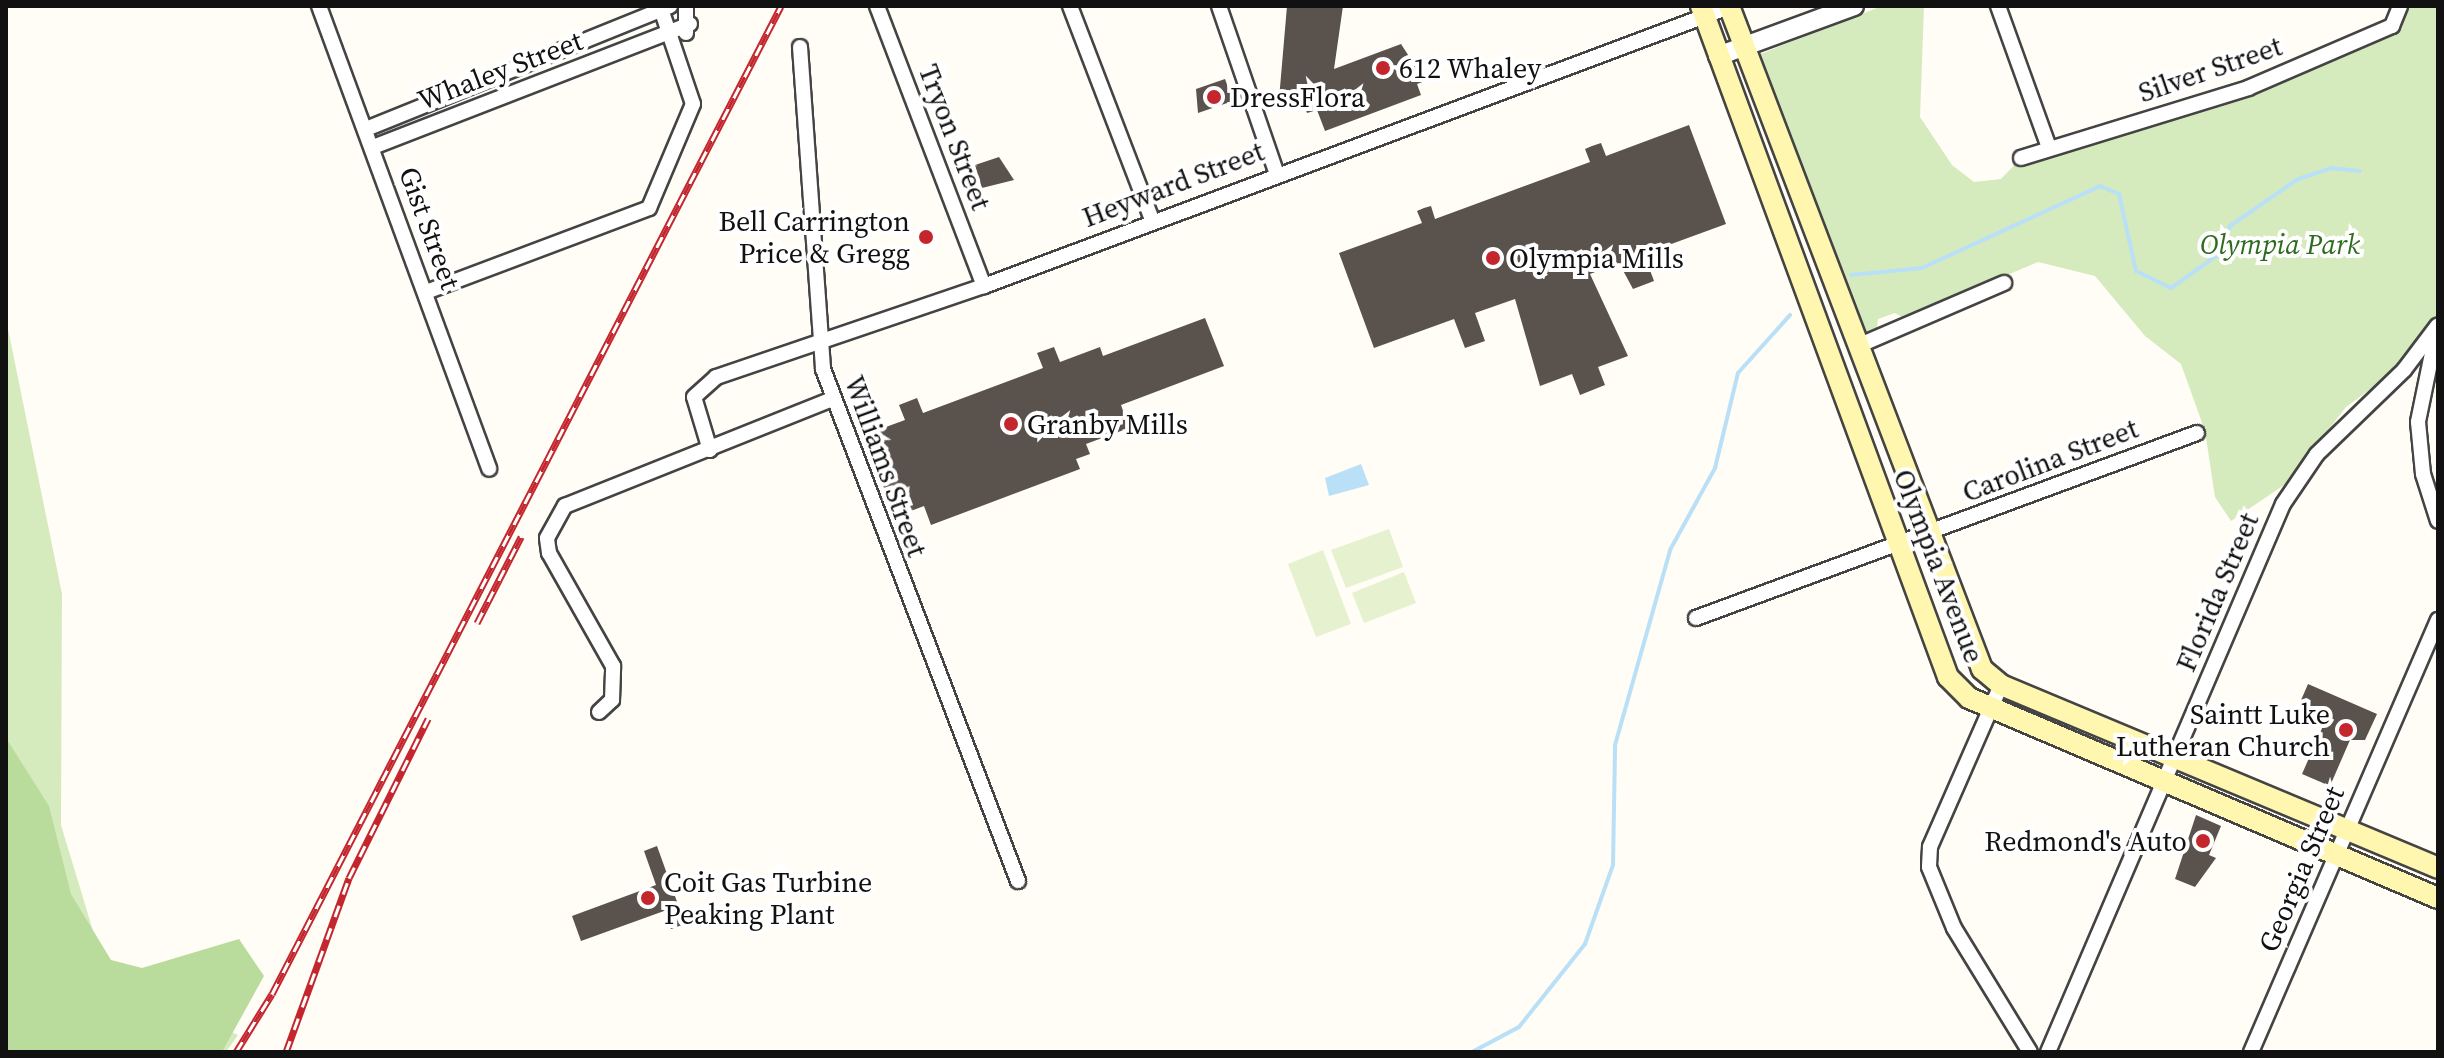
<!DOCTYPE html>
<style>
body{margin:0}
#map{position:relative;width:2444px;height:1058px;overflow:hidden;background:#fffdf5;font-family:"Source Serif 4",serif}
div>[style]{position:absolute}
.green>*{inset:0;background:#d5ebbd}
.forest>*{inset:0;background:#b9dc9c}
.pitch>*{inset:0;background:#e6f2cf}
.water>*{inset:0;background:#b9e0f7}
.stream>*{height:4px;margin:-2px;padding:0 2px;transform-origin:2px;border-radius:2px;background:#b9e0f7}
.building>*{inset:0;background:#5a524d}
.roads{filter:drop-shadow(2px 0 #444) drop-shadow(-2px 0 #444) drop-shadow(0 2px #444) drop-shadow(0 -2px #444)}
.minor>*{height:14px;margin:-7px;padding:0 7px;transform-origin:7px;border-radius:7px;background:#fff}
.tertiary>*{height:18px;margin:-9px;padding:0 9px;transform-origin:9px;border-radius:9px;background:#fff}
.secondary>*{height:20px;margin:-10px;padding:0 10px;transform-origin:10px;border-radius:10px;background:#fff6b0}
.rail>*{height:7px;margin-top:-3.5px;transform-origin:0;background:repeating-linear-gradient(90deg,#fff 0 12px,#c4262e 0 24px);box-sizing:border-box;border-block:2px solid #c4262e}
.dots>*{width:22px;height:22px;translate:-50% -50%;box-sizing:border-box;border:4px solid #fff;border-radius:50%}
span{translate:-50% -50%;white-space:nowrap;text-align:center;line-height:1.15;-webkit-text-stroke:8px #fff;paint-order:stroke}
.poi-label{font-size:28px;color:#111}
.left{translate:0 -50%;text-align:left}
.right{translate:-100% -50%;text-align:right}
.street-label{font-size:28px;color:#111}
.park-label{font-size:28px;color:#2f6b1f;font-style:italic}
.frame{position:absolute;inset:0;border:8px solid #111;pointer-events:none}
</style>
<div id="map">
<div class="green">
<i style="clip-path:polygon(1882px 6px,1924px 6px,1920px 117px,1952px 165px,1974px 182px,2001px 179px,2021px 158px,2233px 93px,2392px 26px,2400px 6px,2438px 6px,2436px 317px,2402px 366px,2346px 407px,2287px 483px,2231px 521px,2215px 497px,2205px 431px,2181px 364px,2145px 336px,2095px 276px,2038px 262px,1904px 318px,1895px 313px,1878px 319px,1876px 335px,1862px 337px,1758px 55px)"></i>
<i style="clip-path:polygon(6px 319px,62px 594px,61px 825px,107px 977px,238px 1035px,226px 1052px,6px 1052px)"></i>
</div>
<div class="forest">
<i style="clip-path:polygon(6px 738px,49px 806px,71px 894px,111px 960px,142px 968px,239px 939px,264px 976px,222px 1052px,6px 1052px)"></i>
</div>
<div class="pitch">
<i style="clip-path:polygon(1389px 529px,1403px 567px,1346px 588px,1331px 550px)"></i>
<i style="clip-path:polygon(1323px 550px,1351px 624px,1316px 637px,1288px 564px)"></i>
<i style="clip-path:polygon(1404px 572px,1416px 603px,1364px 623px,1352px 593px)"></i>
</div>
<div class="water">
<i style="clip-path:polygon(1361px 464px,1369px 485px,1329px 496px,1325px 478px)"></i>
</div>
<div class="stream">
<i style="left:1851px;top:275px;width:71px;rotate:-5.6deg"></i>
<i style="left:1922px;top:268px;width:196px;rotate:-24.7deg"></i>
<i style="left:2100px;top:186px;width:21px;rotate:23deg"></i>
<i style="left:2119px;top:194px;width:79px;rotate:77.6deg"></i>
<i style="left:2136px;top:271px;width:39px;rotate:26deg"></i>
<i style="left:2171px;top:288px;width:59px;rotate:-35.3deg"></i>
<i style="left:2219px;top:254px;width:30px;rotate:-69deg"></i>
<i style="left:2230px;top:226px;width:83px;rotate:-34.7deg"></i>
<i style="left:2298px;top:179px;width:35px;rotate:-18deg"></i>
<i style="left:2331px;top:168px;width:29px;rotate:6deg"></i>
<i style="left:1472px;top:1052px;width:53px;rotate:-28deg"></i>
<i style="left:1519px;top:1027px;width:106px;rotate:-51.5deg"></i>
<i style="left:1585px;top:944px;width:84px;rotate:-70.5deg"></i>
<i style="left:1613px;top:865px;width:120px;rotate:-89deg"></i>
<i style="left:1615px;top:745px;width:203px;rotate:-74.2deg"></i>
<i style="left:1670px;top:550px;width:94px;rotate:-61.2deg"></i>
<i style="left:1715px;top:468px;width:98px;rotate:-76.4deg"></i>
<i style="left:1738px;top:373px;width:78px;rotate:-48.1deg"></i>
</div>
<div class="building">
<i style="clip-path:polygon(1287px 6px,1343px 6px,1334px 69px,1401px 44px,1425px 81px,1417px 84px,1421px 95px,1325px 131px,1317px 110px,1307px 113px,1303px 102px,1279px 99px)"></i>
<i style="clip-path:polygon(1225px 79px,1233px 101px,1198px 113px,1196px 89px)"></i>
<i style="clip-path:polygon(1689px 125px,1726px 224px,1644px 254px,1654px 281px,1633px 289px,1619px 263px,1590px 274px,1628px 356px,1598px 367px,1605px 385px,1580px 395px,1572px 374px,1540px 386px,1515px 299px,1475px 313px,1485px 341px,1465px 348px,1454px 319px,1374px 348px,1339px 253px,1422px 223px,1417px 211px,1424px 208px,1431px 206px,1435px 219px,1590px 162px,1585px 149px,1592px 146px,1601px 143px,1606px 156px)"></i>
<i style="clip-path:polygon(999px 157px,1014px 180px,982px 188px,975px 165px)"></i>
<i style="clip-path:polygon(1205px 318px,1224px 366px,1121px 405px,1129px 428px,1086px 444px,1090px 454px,1076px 459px,1080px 469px,931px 525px,924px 506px,895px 517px,864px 435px,905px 420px,899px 405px,917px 398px,923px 413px,1043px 368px,1037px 353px,1054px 347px,1060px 362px,1100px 347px,1103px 356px)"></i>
<i style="clip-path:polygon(2308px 684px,2377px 714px,2365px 740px,2350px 740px,2330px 786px,2302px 774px,2323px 726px,2295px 714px)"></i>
<i style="clip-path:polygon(2196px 815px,2221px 826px,2209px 855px,2216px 858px,2195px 887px,2175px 879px)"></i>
<i style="clip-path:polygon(657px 846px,685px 924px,671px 929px,664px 911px,581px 941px,572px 916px,656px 885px,644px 851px)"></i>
</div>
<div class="roads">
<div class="minor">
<i style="left:319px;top:6px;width:493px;rotate:69.8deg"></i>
<i style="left:686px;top:6px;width:27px;rotate:90deg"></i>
<i style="left:877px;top:6px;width:300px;rotate:69.1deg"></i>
<i style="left:1070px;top:6px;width:231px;rotate:69deg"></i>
<i style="left:1219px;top:6px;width:178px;rotate:71deg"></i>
<i style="left:1998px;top:6px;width:151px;rotate:70.2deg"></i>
<i style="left:800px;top:47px;width:323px;rotate:85.9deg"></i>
<i style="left:823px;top:369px;width:548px;rotate:69.15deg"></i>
<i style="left:366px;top:129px;width:328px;rotate:-22deg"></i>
<i style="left:373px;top:147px;width:340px;rotate:-21.2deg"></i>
<i style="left:2021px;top:158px;width:238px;rotate:-17.1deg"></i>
<i style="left:2248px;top:88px;width:157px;rotate:-23.3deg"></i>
<i style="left:2392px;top:26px;width:22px;rotate:-68deg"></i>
<i style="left:426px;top:292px;width:238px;rotate:-20.6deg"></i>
<i style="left:649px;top:208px;width:113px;rotate:-67.1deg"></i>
<i style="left:693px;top:104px;width:103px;rotate:-108.6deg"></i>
<i style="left:2436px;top:334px;width:90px;rotate:101.6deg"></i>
<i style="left:2418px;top:422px;width:52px;rotate:84.5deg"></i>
<i style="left:2423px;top:474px;width:49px;rotate:72.3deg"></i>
<i style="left:1860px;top:345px;width:157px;rotate:-23.3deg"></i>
<i style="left:710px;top:450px;width:55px;rotate:-106.8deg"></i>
<i style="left:694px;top:397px;width:30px;rotate:-42deg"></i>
<i style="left:716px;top:377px;width:283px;rotate:-18.8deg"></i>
<i style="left:984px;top:286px;width:796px;rotate:-20.53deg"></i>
<i style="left:1696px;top:618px;width:534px;rotate:-20.27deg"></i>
<i style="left:2001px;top:685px;width:177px;rotate:113.7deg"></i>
<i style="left:1930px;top:847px;width:20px;rotate:93deg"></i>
<i style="left:1929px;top:867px;width:66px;rotate:67.7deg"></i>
<i style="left:1954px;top:928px;width:145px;rotate:58.5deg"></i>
<i style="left:599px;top:712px;width:18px;rotate:-43deg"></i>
<i style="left:612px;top:700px;width:34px;rotate:-88deg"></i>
<i style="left:613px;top:666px;width:130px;rotate:-119.5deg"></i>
<i style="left:549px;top:553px;width:15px;rotate:-98deg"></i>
<i style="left:547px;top:538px;width:37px;rotate:-61deg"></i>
<i style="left:565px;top:506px;width:289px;rotate:-21.8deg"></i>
<i style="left:2048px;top:1052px;width:596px;rotate:-66.79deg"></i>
<i style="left:2283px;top:504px;width:60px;rotate:-55.8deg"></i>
<i style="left:2317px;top:454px;width:121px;rotate:-44deg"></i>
<i style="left:2404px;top:370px;width:56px;rotate:-52.9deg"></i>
<i style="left:2251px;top:1052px;width:471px;rotate:-66.6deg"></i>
</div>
<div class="tertiary">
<i style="left:1718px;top:56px;width:145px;rotate:-20.2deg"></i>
</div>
<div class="secondary">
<i style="left:1701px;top:6px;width:715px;rotate:69.79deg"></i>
<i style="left:1948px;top:677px;width:30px;rotate:45deg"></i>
<i style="left:1969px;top:698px;width:510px;rotate:23.1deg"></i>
<i style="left:1729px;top:6px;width:710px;rotate:69.11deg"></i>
<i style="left:1982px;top:669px;width:25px;rotate:40deg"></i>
<i style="left:2001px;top:685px;width:474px;rotate:22.7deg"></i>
</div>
</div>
<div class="rail">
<i style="left:477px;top:623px;width:97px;rotate:-62.9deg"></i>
<i style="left:236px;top:1052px;width:68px;rotate:-58.2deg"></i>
<i style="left:272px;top:994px;width:1111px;rotate:-62.74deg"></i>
<i style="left:286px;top:1052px;width:185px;rotate:-70.1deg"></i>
<i style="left:349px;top:878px;width:178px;rotate:-63.6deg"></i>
</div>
<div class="dots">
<i style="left:1383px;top:68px;background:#c4262e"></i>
<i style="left:1214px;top:97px;background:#c4262e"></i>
<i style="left:926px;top:237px;background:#c4262e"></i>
<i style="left:1493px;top:258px;background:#c4262e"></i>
<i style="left:1011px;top:424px;background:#c4262e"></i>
<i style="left:2346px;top:730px;background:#c4262e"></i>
<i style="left:2203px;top:841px;background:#c4262e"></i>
<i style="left:648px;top:898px;background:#c4262e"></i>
</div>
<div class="poi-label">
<span class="left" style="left:1399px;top:68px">612 Whaley</span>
<span class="left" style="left:1230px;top:97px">DressFlora</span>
<span class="right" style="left:910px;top:237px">Bell Carrington<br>Price &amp; Gregg</span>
<span class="left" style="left:1509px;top:258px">Olympia Mills</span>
<span class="left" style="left:1027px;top:424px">Granby Mills</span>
<span class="right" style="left:2330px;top:730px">Saintt Luke<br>Lutheran Church</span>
<span class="right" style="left:2187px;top:841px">Redmond's Auto</span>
<span class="left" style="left:664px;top:898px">Coit Gas Turbine<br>Peaking Plant</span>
</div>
<div class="street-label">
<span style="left:2210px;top:69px;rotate:-19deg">Silver Street</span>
<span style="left:500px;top:70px;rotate:-21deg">Whaley Street</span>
<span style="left:955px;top:137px;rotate:69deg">Tryon Street</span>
<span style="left:1173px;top:184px;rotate:-21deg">Heyward Street</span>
<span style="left:430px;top:228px;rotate:70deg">Gist Street</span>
<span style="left:2050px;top:460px;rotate:-21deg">Carolina Street</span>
<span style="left:886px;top:466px;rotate:70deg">Williams Street</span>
<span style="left:1939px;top:566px;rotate:69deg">Olympia Avenue</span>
<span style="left:2217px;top:592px;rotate:-67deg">Florida Street</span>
<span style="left:2301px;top:869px;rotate:-67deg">Georgia Street</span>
</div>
<div class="park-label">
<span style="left:2280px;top:244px">Olympia Park</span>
</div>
<div class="frame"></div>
</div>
